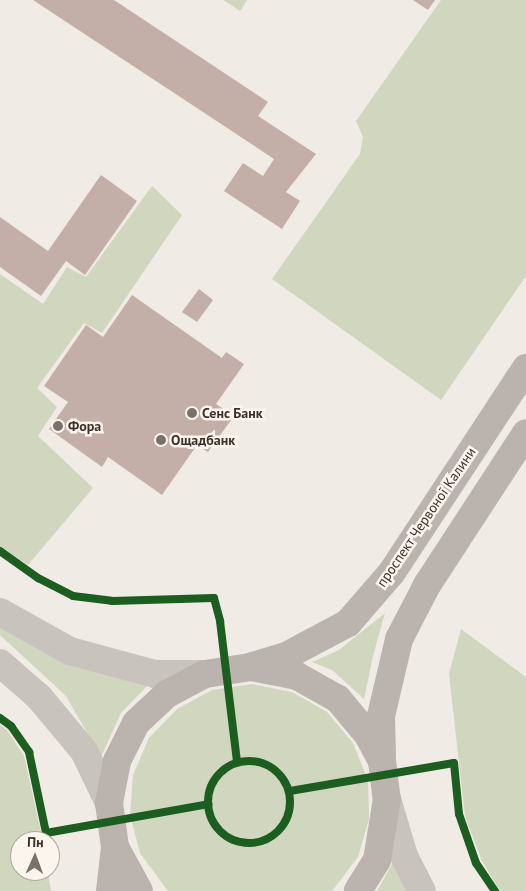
<!DOCTYPE html>
<meta charset="utf-8">
<style>
body{margin:0}
#map{position:relative;width:526px;height:891px;overflow:hidden;background:#f0ebe5;font-family:"PT Sans",sans-serif}
div>[style]{position:absolute}
.green>*{inset:0;background:#d1d6bf}
.building>*{inset:0;background:#c3afa7}
.tertiary>*{height:28px;margin:-14px;padding:0 14px;transform-origin:14px;border-radius:14px;background:#c9c3be}
.secondary>*{height:28px;margin:-14px;padding:0 14px;transform-origin:14px;border-radius:14px;background:#bab3ae}
.cycleway>*{height:8px;margin:-4px;padding:0 4px;transform-origin:4px;border-radius:4px;background:#1b5e20}
.cycleway>.ring{margin:-4px;padding:0;box-sizing:content-box;background:none;border:8px solid #1b5e20;border-radius:50%}
.dots>*{width:14px;height:14px;translate:-50% -50%;box-sizing:border-box;border:2px solid #fbf5ee;border-radius:50%}
span{translate:-50% -50%;white-space:nowrap;text-align:center;line-height:1.15;-webkit-text-stroke:5px #fbf5ee;paint-order:stroke}
.poi-label{font-size:14px;color:#3b302b;font-weight:700}
.left{translate:0 -50%;text-align:left}
.street-label{font-size:14px;color:#3b302b}
.north{position:absolute;left:10px;top:831px;width:50px;height:50px;box-sizing:border-box;background:#fbf5ee;border:1px solid #aea6a0;border-radius:50%;rotate:2deg;font-size:14px;font-weight:700;line-height:20px;text-align:center;color:#3b302b}
.north::after{content:'';display:block;margin:auto;width:18px;height:22px;background:#7a716c;clip-path:polygon(50% 0,100% 100%,50% 72%,0 100%)}
</style>
<div id="map">
<div class="green">
<i style="clip-path:polygon(223px 0,247px 0,240px 11px)"></i>
<i style="clip-path:polygon(441px 0,526px 0,526px 276px,441px 400px,272px 279px,360px 154px,363px 137px,356px 121px)"></i>
<i style="clip-path:polygon(152px 186px,182px 215px,102px 333px,84px 323px,37px 388px,57px 407px,38px 436px,93px 488px,28px 565px,0 546px,0 274px,43px 304px,67px 267px,86px 277px)"></i>
<i style="clip-path:polygon(385px 613px,373px 656px,364px 699px,332px 670px,312px 662px,339px 650px)"></i>
<i style="clip-path:polygon(0 626px,154px 679px,121px 713px,101px 757px,66px 696px,0 635px)"></i>
<i style="clip-path:polygon(461px 629px,526px 677px,526px 891px,500px 891px,482px 861px,465px 816px,449px 674px)"></i>
<i style="clip-path:polygon(252px 684px,292px 692px,327px 712px,353px 743px,368px 780px,369px 819px,358px 857px,332px 891px,168px 891px,140px 853px,130px 815px,133px 775px,149px 738px,177px 709px,212px 690px)"></i>
<i style="clip-path:polygon(0 725px,7px 730px,24px 756px,43px 841px,20px 841px,20px 871px,48px 871px,51px 891px,0 891px)"></i>
<i style="clip-path:polygon(396px 857px,409px 891px,377px 891px)"></i>
</div>
<div class="building">
<i style="clip-path:polygon(33px 0,114px 0,268px 102px,258px 116px,316px 154px,286px 192px,300px 201px,282px 229px,224px 191px,243px 163px,263px 176px,274px 159px)"></i>
<i style="clip-path:polygon(413px 0,435px 0,428px 10px)"></i>
<i style="clip-path:polygon(101px 175px,137px 201px,85px 275px,66px 261px,41px 296px,0 267px,0 217px,48px 251px)"></i>
<i style="clip-path:polygon(199px 289px,213px 300px,197px 322px,182px 312px)"></i>
<i style="clip-path:polygon(132px 295px,222px 358px,226px 352px,244px 364px,216px 404px,234px 416px,208px 452px,197px 445px,162px 495px,108px 457px,102px 467px,49px 429px,68px 402px,44px 386px,86px 325px,103px 337px)"></i>
</div>
<div class="tertiary">
<i style="left:0;top:612px;width:80px;rotate:29.1deg"></i>
<i style="left:70px;top:651px;width:88px;rotate:15.1deg"></i>
<i style="left:155px;top:674px;width:50px"></i>
<i style="left:0;top:663px;width:52px;rotate:41.1deg"></i>
<i style="left:39px;top:697px;width:70px;rotate:50.2deg"></i>
<i style="left:84px;top:751px;width:58px;rotate:64.3deg"></i>
<i style="left:387px;top:799px;width:59px;rotate:73.4deg"></i>
<i style="left:404px;top:856px;width:39px;rotate:63deg"></i>
</div>
<div class="secondary">
<i style="left:253px;top:666px;width:34px;rotate:-17deg"></i>
<i style="left:286px;top:656px;width:70px;rotate:-28deg"></i>
<i style="left:348px;top:623px;width:67px;rotate:-49.2deg"></i>
<i style="left:392px;top:572px;width:244px;rotate:-56.7deg"></i>
<i style="left:382px;top:757px;width:41px;rotate:-91.4deg"></i>
<i style="left:381px;top:716px;width:79px;rotate:-76.8deg"></i>
<i style="left:399px;top:639px;width:61px;rotate:-62.6deg"></i>
<i style="left:427px;top:585px;width:181px;rotate:-56.9deg"></i>
<i style="left:110px;top:891px;width:44px;rotate:-83.5deg"></i>
<i style="left:139px;top:891px;width:50px;rotate:-118.6deg"></i>
<i style="left:115px;top:847px;width:44px;rotate:-97.8deg"></i>
<i style="left:109px;top:803px;width:43px;rotate:-79.2deg"></i>
<i style="left:117px;top:761px;width:42px;rotate:-63.4deg"></i>
<i style="left:136px;top:723px;width:42px;rotate:-43.1deg"></i>
<i style="left:167px;top:694px;width:43px;rotate:-27.8deg"></i>
<i style="left:205px;top:674px;width:47px;rotate:-8.7deg"></i>
<i style="left:251px;top:667px;width:47px;rotate:11.1deg"></i>
<i style="left:297px;top:676px;width:47px;rotate:29.3deg"></i>
<i style="left:338px;top:699px;width:47px;rotate:50.2deg"></i>
<i style="left:368px;top:735px;width:30px;rotate:62deg"></i>
<i style="left:382px;top:761px;width:38px;rotate:83deg"></i>
<i style="left:387px;top:799px;width:62px;rotate:99.3deg"></i>
<i style="left:377px;top:860px;width:36px;rotate:122deg"></i>
</div>
<div class="cycleway">
<i style="left:0;top:551px;width:47px;rotate:35.4deg"></i>
<i style="left:38px;top:578px;width:39px;rotate:27deg"></i>
<i style="left:73px;top:596px;width:39px;rotate:7deg"></i>
<i style="left:112px;top:601px;width:102px;rotate:-1.7deg"></i>
<i style="left:214px;top:598px;width:24px;rotate:75deg"></i>
<i style="left:220px;top:621px;width:142px;rotate:83.1deg"></i>
<i style="left:0;top:718px;width:14px;rotate:36deg"></i>
<i style="left:11px;top:726px;width:32px;rotate:55deg"></i>
<i style="left:29px;top:752px;width:83px;rotate:78.1deg"></i>
<i style="left:46px;top:833px;width:165px;rotate:-10.1deg"></i>
<i class="ring" style="left:208px;top:761px;width:74px;height:74px"></i>
<i style="left:290px;top:791px;width:166px;rotate:-9.7deg"></i>
<i style="left:454px;top:763px;width:51px;rotate:84.4deg"></i>
<i style="left:459px;top:814px;width:52px;rotate:70.9deg"></i>
<i style="left:476px;top:863px;width:34px;rotate:56deg"></i>
</div>
<div class="dots">
<i style="left:192px;top:413px;background:#7a716c"></i>
<i style="left:58px;top:426px;background:#7a716c"></i>
<i style="left:161px;top:440px;background:#7a716c"></i>
</div>
<div class="poi-label">
<span class="left" style="left:202px;top:413px">Сенс Банк</span>
<span class="left" style="left:68px;top:426px">Фора</span>
<span class="left" style="left:171px;top:440px">Ощадбанк</span>
</div>
<div class="street-label">
<span style="left:426px;top:517px;rotate:-56deg">проспект Червоної Калини</span>
</div>
<div class="north">Пн</div>
</div>
